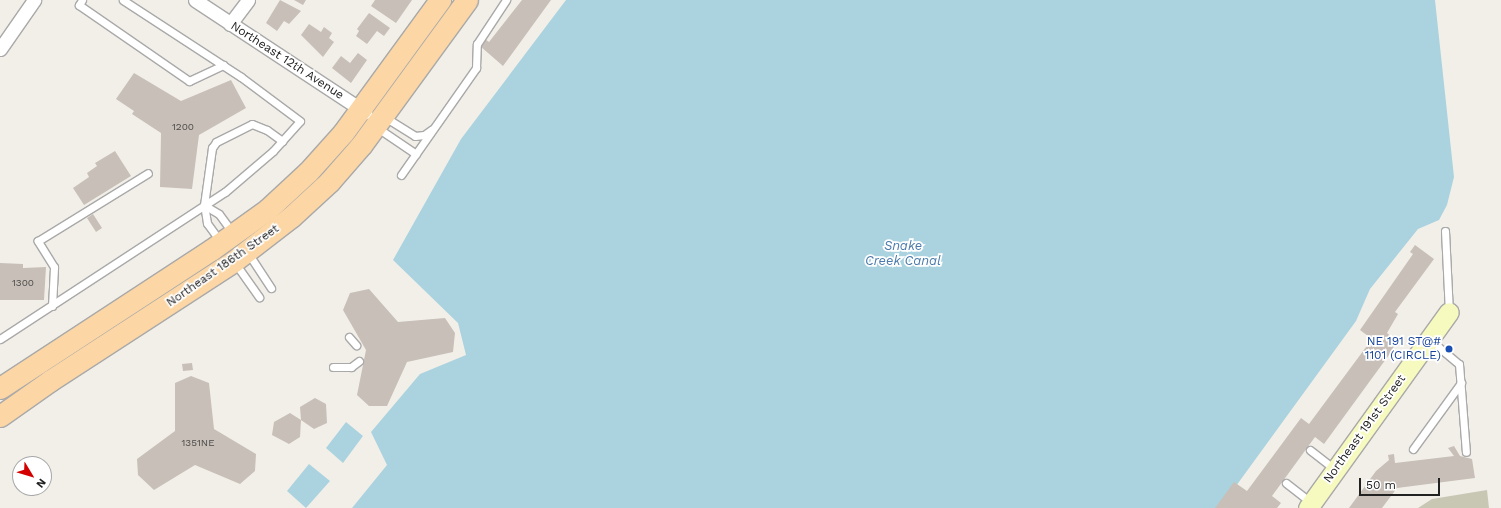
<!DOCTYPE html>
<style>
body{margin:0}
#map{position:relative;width:1501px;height:508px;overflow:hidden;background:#f2efe9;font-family:"Work Sans",sans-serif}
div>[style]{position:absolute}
.construction>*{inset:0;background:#c7c7b4}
.water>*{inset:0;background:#aad3df}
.building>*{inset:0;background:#c7bfb8}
.roads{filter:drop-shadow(1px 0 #a9a9a9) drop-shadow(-1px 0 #a9a9a9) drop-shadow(0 1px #a9a9a9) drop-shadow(0 -1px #a9a9a9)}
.lane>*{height:7px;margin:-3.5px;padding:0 3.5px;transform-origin:3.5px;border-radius:3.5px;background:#fff}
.street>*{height:13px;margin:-6.5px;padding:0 6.5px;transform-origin:6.5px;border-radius:6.5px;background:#fff}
.secondary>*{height:19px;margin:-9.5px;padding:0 9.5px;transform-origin:9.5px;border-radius:9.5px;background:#f7fabf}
.primary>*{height:21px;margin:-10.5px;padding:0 10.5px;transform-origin:10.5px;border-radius:10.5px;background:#fcd6a4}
.dots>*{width:11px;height:11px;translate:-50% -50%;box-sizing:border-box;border:2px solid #fff;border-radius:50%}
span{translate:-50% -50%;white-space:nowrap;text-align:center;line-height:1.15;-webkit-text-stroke:3.5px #fff;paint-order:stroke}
.number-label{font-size:10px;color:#4b4948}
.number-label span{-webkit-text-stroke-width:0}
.street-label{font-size:12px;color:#222}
.transit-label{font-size:12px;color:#164399}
.right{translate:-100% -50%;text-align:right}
.water-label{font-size:13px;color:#4a7aab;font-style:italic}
.north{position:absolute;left:12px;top:456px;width:40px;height:40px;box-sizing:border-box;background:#fff;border:1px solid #a7a7a7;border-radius:50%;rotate:128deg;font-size:11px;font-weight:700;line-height:16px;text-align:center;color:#222}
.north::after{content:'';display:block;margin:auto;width:14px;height:18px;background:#d40000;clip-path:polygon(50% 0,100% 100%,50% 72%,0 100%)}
.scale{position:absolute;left:1359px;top:478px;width:81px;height:18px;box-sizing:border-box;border:2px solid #222;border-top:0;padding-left:5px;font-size:12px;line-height:14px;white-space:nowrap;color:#222;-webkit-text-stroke:3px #fff;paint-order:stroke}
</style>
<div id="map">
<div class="construction">
<i style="clip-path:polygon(1487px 490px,1489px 508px,1418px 508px,1432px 499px)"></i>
</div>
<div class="water">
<i style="clip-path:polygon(566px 0,1435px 0,1454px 177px,1447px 205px,1439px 220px,1418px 229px,1370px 289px,1356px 321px,1220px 508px,352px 508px,387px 465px,371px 432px,420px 374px,466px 355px,458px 323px,393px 260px,461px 139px)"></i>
<i style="clip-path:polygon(346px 422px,363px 436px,343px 463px,326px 448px)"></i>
<i style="clip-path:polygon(309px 464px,330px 481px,306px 508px,287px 491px)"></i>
</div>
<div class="building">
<i style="clip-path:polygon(280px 0,301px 11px,289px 24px,284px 21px,277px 31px,266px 23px)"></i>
<i style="clip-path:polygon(294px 0,306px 0,303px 5px)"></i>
<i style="clip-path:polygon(375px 0,412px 0,396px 23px,371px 6px)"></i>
<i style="clip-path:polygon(522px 0,551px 0,503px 66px,480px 46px,485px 39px,489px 42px)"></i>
<i style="clip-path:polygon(369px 13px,390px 28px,384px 36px,377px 31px,367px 44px,356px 36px,359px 31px,357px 29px)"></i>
<i style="clip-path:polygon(309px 24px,321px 32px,324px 27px,332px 33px,329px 38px,334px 42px,323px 57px,301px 35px)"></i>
<i style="clip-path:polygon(358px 53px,367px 60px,351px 83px,332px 68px,341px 56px,350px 63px)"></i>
<i style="clip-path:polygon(134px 73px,181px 101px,231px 80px,246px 108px,199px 135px,192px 189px,160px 187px,161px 133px,132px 114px,134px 111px,116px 99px)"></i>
<i style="clip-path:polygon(115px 151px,131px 176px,84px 205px,73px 188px,89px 177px,87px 173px,97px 166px,95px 163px)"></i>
<i style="clip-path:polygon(93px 214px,102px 228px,96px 232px,87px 218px)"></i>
<i style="clip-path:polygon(1415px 245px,1434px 259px,1395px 312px,1398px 314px,1387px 333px,1393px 338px,1389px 343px,1394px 348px,1324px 444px,1315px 437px,1272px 496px,1281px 503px,1277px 508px,1215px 508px,1234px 482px,1247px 491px,1301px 418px,1309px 424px,1372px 339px,1360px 330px,1413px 254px,1410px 252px)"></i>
<i style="clip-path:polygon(0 263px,23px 264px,23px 268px,46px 267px,44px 300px,0 300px)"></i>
<i style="clip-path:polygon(369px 289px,398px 322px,445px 318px,455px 333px,453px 352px,407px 362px,387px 406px,369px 406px,357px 395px,366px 350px,343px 310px,350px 293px)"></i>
<i style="clip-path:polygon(192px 363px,193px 370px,183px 371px,182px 364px)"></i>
<i style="clip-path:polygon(191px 376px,209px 383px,214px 429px,256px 454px,255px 471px,240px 484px,195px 465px,154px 490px,138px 475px,137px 459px,175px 431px,175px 383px)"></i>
<i style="clip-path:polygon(315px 398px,326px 404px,327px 423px,314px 429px,301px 420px,300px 407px)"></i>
<i style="clip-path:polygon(290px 413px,301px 420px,300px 437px,289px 444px,272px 435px,274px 422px)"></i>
<i style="clip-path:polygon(1454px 446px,1460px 456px,1472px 459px,1475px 478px,1397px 488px,1382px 508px,1349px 508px,1376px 471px,1389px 460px,1388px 455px,1394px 454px,1395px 463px,1454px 456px,1448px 448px)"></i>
</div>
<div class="roads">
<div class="lane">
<i style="left:82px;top:0;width:6px;rotate:121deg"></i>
<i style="left:79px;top:5px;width:134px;rotate:34.6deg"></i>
<i style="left:189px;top:81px;width:38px;rotate:-25deg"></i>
<i style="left:416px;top:154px;width:41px;rotate:-145.9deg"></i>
<i style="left:382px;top:131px;width:10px;rotate:-107deg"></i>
<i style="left:379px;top:121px;width:12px"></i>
<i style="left:391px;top:121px;width:28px;rotate:32deg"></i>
<i style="left:415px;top:136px;width:9px;rotate:-6deg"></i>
<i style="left:424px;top:135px;width:9px;rotate:-36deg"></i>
<i style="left:401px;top:175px;width:131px;rotate:-55deg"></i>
<i style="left:476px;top:68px;width:24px;rotate:-88deg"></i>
<i style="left:477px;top:44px;width:53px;rotate:-56.6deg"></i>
<i style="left:204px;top:205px;width:17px;rotate:31deg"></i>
<i style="left:219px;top:214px;width:24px;rotate:54deg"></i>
<i style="left:1445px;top:231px;width:81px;rotate:87.2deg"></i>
<i style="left:220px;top:241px;width:22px;rotate:-126deg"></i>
<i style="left:207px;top:223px;width:18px;rotate:-99deg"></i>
<i style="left:204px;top:205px;width:58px;rotate:-82deg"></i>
<i style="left:212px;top:148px;width:7px;rotate:-56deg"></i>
<i style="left:216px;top:142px;width:40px;rotate:-26.6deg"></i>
<i style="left:252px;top:124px;width:16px;rotate:22deg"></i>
<i style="left:267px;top:130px;width:19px;rotate:36deg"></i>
<i style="left:248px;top:253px;width:42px;rotate:56.7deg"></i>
<i style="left:235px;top:263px;width:42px;rotate:54.8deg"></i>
<i style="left:52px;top:306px;width:39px;rotate:-87deg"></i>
<i style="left:54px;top:267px;width:31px;rotate:-122deg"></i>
<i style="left:38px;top:241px;width:129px;rotate:-31.7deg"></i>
<i style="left:349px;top:337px;width:11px;rotate:49deg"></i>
<i style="left:0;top:339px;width:269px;rotate:-33.2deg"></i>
<i style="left:225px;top:192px;width:63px;rotate:-40.5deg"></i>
<i style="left:273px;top:151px;width:40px;rotate:-48deg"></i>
<i style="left:300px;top:121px;width:74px;rotate:-143.3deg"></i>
<i style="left:241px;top:77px;width:141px;rotate:-146.9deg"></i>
<i style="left:1429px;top:339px;width:39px;rotate:40deg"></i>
<i style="left:1459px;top:364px;width:88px;rotate:85.5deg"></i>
<i style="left:333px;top:367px;width:18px"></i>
<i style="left:351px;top:367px;width:10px;rotate:-37deg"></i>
<i style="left:1413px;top:449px;width:82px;rotate:-54deg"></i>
<i style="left:1310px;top:450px;width:33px;rotate:38deg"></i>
<i style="left:1286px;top:483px;width:33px;rotate:38deg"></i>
</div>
<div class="street">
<i style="left:195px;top:0;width:204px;rotate:33.4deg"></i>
<i style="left:230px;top:24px;width:30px;rotate:-53deg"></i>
<i style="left:0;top:49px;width:60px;rotate:-55.2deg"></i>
</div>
<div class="secondary">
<i style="left:1308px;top:508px;width:241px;rotate:-54.3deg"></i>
</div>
<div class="primary">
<i style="left:0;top:388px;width:252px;rotate:-33.2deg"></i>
<i style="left:211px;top:250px;width:70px;rotate:-35.7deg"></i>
<i style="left:268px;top:209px;width:54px;rotate:-42.8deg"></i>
<i style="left:308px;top:172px;width:52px;rotate:-48.1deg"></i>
<i style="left:343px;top:133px;width:165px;rotate:-53.9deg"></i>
<i style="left:0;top:416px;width:62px;rotate:-35.2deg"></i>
<i style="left:51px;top:380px;width:218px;rotate:-33deg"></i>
<i style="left:234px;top:261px;width:72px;rotate:-37.7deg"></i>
<i style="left:291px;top:217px;width:52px;rotate:-42.6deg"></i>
<i style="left:329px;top:182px;width:50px;rotate:-49deg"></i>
<i style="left:362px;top:144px;width:178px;rotate:-53.9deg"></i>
</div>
</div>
<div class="dots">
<i style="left:1449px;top:349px;background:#1a4fb4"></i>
</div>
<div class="number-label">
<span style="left:183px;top:127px">1200</span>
<span style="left:23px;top:283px">1300</span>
<span style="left:198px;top:443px">1351NE</span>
</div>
<div class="street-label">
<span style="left:287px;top:61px;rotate:33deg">Northeast 12th Avenue</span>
<span style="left:223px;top:266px;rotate:-35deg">Northeast 186th Street</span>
<span style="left:1365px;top:429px;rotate:-54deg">Northeast 191st Street</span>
</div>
<div class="transit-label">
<span class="right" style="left:1441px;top:349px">NE 191 ST@#<br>1101 (CIRCLE)</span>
</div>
<div class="water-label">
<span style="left:903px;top:254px">Snake<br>Creek Canal</span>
</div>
<div class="north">N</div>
<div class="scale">50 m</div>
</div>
